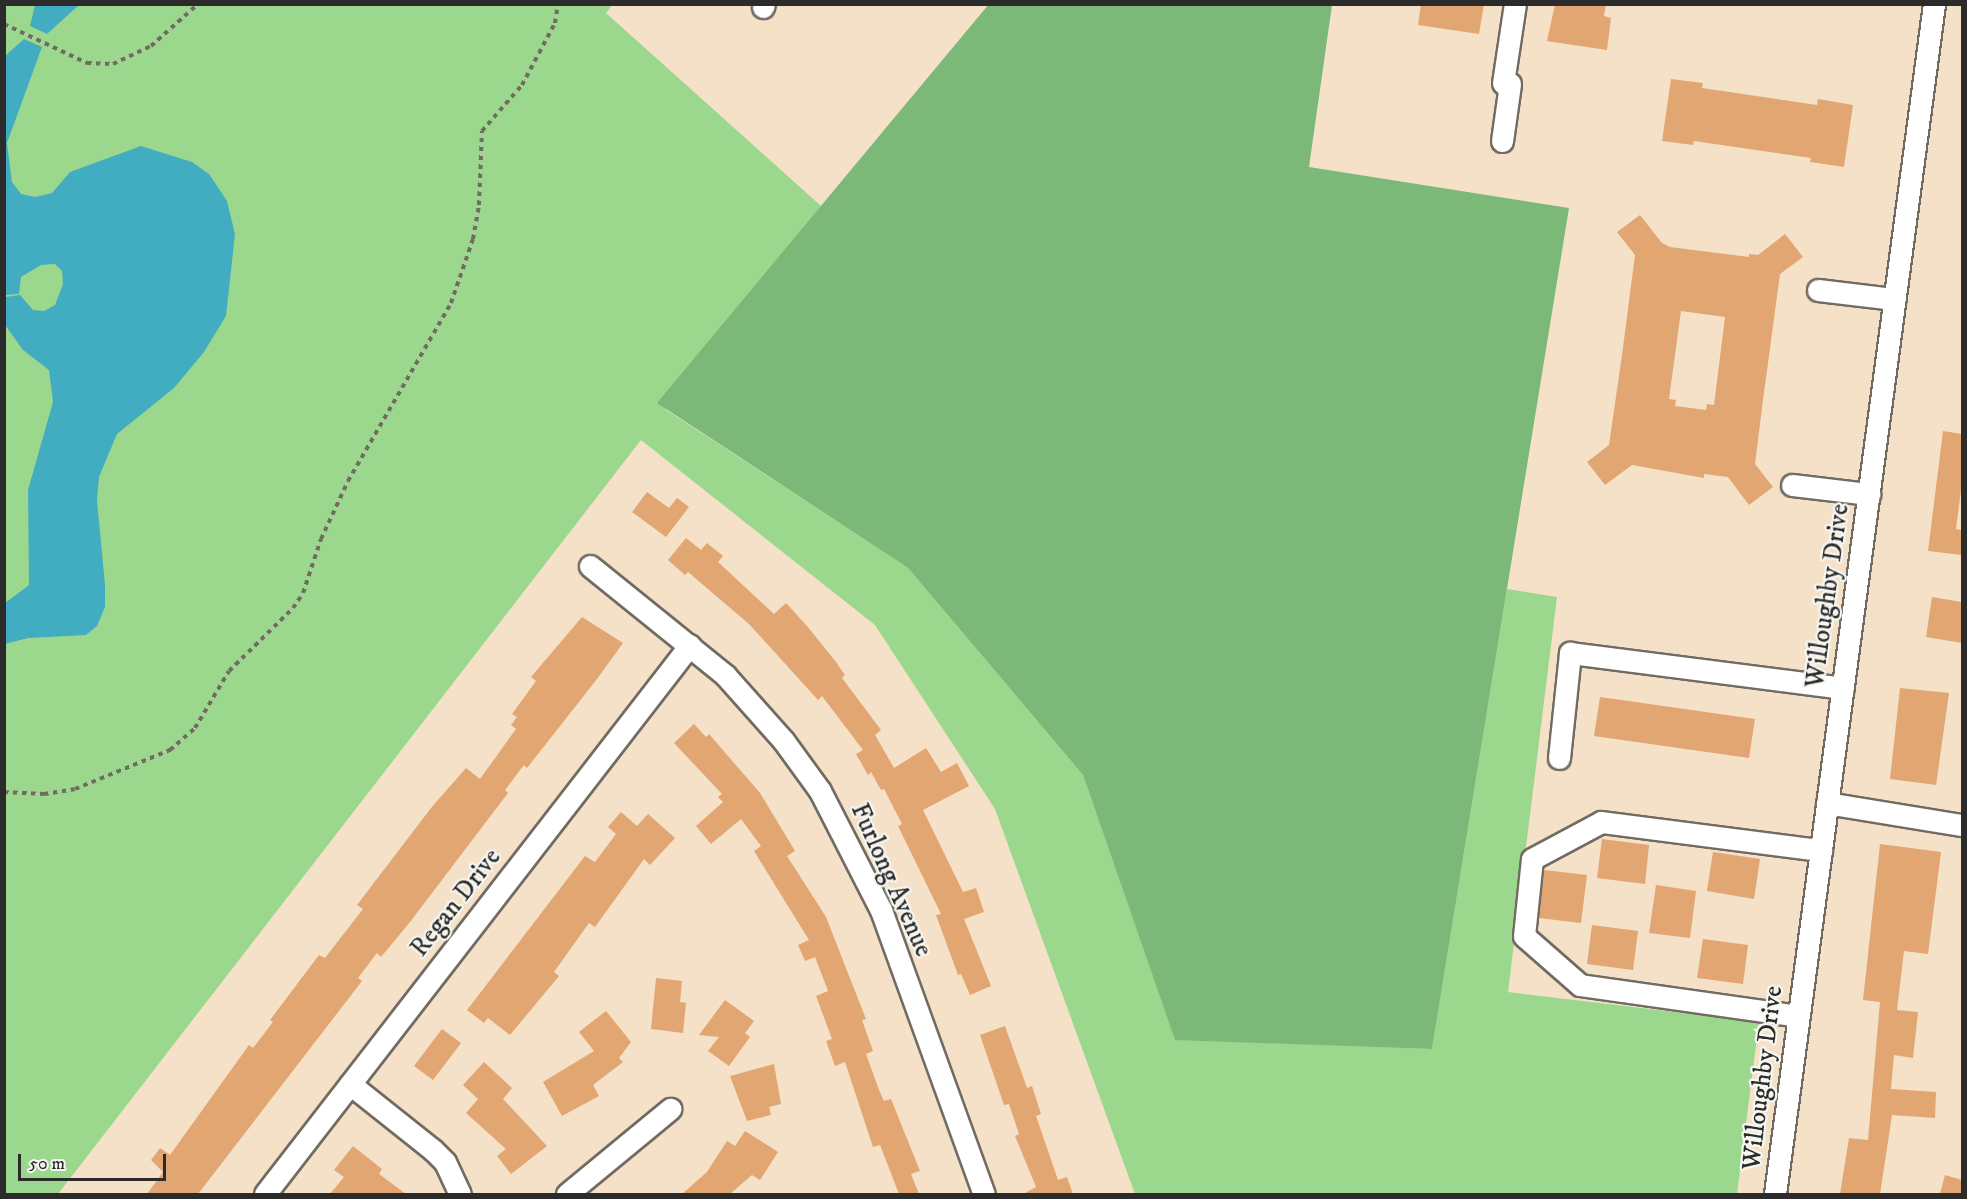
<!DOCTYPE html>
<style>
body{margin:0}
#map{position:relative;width:1967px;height:1199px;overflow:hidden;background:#f4e1c8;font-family:"IM FELL DW Pica",serif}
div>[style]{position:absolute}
.green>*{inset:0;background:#9bd88d}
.forest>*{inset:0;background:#7cb878}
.water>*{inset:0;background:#42adc0}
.building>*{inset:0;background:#e1a671}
.path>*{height:4px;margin-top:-2px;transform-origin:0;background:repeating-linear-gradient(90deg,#716b62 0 4.5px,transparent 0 9px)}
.roads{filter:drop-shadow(2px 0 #716b62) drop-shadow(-2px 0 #716b62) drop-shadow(0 2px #716b62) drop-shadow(0 -2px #716b62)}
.minor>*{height:21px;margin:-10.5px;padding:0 10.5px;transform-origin:10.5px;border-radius:10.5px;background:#fff}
span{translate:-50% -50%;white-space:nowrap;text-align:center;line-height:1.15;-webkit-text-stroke:4.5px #f6f6f2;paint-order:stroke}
.street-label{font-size:26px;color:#2b2b2b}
.frame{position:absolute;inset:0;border:6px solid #2b2b2b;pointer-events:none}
.scale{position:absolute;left:18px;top:1154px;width:148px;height:27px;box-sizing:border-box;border:3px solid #2b2b2b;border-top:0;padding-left:8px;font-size:18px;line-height:21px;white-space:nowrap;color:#2b2b2b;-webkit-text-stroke:4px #f6f6f2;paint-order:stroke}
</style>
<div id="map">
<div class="green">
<i style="clip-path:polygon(5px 5px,612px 5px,606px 13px,821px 206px,665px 409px,908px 568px,1083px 775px,1175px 1039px,1432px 1049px,1507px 589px,1557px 597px,1508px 992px,1759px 1022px,1737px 1194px,1135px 1194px,995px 809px,875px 625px,641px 440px,58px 1194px,5px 1194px)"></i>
</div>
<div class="forest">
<i style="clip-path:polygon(989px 4px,1332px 5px,1309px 167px,1569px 208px,1432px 1049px,1175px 1040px,1083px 775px,908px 568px,657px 403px)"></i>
</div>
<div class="water">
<i style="clip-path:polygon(35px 5px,79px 5px,47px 34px,30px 26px)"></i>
<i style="clip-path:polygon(24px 39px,42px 47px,7px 143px,12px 182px,21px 194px,35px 197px,52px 193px,70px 172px,141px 146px,192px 162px,209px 174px,227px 201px,235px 234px,226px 316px,204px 352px,174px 388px,117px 434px,99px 477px,97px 500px,105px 585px,105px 607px,97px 626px,86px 635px,28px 638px,5px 644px,5px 603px,29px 585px,28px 490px,53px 402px,49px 370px,23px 350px,5px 325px,5px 297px,20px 295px,33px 310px,44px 311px,55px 305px,63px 284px,62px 271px,55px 264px,41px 265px,21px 277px,19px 294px,5px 295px,5px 56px)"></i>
</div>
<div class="building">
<i style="clip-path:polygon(1421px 4px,1484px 4px,1479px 34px,1418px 25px)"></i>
<i style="clip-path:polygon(1555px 4px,1606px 4px,1604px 16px,1611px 18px,1607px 50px,1547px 41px)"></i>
<i style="clip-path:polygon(1671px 79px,1703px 83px,1702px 88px,1817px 105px,1818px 99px,1853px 105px,1844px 167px,1810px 162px,1811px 158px,1694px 141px,1693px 145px,1662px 141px)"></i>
<i style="clip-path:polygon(evenodd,1640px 215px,1662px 243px,1670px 247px,1749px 257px,1749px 254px,1758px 255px,1785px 234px,1803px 257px,1780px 274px,1763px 400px,1755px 464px,1773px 487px,1749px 505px,1728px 477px,1704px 474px,1704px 478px,1632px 465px,1605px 485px,1587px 462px,1609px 445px,1622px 355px,1635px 255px,1617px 232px,1640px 215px,1681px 311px,1725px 317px,1714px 405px,1707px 404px,1706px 410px,1675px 406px,1676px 400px,1669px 399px,1681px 311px)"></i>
<i style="clip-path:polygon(1943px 431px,1962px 434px,1962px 483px,1956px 529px,1962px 530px,1962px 555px,1928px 551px)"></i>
<i style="clip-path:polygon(647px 492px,669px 508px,677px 498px,689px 507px,666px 537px,632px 512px)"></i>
<i style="clip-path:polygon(686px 538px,701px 550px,707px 543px,723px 556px,718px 562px,774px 614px,786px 603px,807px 626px,836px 662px,845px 675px,842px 678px,881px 730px,875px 735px,894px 768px,926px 748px,941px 772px,957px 763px,969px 786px,923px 810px,963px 892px,976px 888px,984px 912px,964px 919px,991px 986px,970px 995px,961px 974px,958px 975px,936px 915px,941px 914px,898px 826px,902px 824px,884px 789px,881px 790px,871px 772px,868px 775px,856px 754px,863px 750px,822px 696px,818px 700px,749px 624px,688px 572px,685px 575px,668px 560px)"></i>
<i style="clip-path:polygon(1932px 597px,1962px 602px,1962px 643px,1926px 637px)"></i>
<i style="clip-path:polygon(582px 617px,623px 643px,597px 679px,527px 768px,524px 765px,505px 790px,508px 793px,410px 922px,381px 957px,377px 953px,358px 978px,362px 981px,198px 1194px,147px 1194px,163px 1172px,151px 1160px,160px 1148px,170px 1155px,249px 1045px,253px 1048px,273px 1022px,270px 1020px,319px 955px,325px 958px,363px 909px,357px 905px,431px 808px,466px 768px,480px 779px,516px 729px,511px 725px,517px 717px,512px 714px,536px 681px,531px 677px)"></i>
<i style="clip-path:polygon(1900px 688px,1949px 693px,1936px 785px,1890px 779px)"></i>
<i style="clip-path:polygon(1600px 697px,1755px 719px,1749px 758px,1594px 736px)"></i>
<i style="clip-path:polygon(694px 724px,706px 737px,709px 734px,760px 793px,795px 851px,787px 856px,826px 917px,866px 1019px,862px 1020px,873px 1051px,866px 1054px,879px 1090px,884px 1101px,891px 1099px,920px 1171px,911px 1174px,919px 1194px,899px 1194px,880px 1145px,873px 1147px,845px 1062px,835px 1066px,826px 1041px,832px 1039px,816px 996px,828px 991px,815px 957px,805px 961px,798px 945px,809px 940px,754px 851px,761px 846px,741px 819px,711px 844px,696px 826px,723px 802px,718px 797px,722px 794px,674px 743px)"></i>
<i style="clip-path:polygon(621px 812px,637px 826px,648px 814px,675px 838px,650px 865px,644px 859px,595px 927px,589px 923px,554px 972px,559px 976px,510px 1035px,488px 1018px,484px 1023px,467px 1010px,585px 856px,595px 862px,616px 834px,608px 827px)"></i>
<i style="clip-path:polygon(1602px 839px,1649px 845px,1645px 884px,1597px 878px)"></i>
<i style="clip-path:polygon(1880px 844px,1941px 852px,1928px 954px,1904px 951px,1897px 1010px,1918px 1012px,1913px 1058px,1894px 1055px,1891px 1089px,1936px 1092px,1935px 1118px,1892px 1115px,1880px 1194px,1840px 1194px,1849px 1138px,1868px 1140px,1880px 1002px,1863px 1000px)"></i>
<i style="clip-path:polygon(1713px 852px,1760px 859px,1754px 899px,1707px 891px)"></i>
<i style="clip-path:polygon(1544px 870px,1587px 875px,1581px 923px,1539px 918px)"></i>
<i style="clip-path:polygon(1656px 885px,1696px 891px,1690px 938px,1649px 933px)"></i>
<i style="clip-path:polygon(1592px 925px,1638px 931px,1633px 970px,1587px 964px)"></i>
<i style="clip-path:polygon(1703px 939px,1748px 945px,1743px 984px,1697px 978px)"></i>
<i style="clip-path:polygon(656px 978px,682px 981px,680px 1002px,686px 1003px,683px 1033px,651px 1029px)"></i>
<i style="clip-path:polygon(725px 1000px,754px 1021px,745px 1033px,750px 1037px,729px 1066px,708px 1051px,719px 1037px,699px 1035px)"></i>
<i style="clip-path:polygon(606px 1011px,631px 1042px,619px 1058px,623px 1062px,593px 1085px,599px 1096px,562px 1116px,543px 1082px,594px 1051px,579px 1032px)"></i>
<i style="clip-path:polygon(1005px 1026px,1027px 1088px,1032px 1086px,1041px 1114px,1036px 1116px,1058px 1180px,1067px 1177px,1073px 1194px,1023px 1194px,1036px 1187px,1015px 1136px,1019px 1134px,1009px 1104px,1004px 1105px,980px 1035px)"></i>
<i style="clip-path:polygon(442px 1029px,461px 1043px,433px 1080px,414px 1066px)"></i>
<i style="clip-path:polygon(484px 1062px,512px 1088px,503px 1099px,547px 1146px,511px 1174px,497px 1156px,506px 1149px,466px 1113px,478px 1099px,463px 1085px)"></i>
<i style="clip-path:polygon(774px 1064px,781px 1104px,769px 1107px,771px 1115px,747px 1121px,730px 1076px)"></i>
<i style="clip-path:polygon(745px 1131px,778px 1152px,760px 1180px,752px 1175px,730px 1194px,682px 1194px,707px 1172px,727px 1141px,735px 1146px)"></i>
<i style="clip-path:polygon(353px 1146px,382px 1169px,379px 1174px,406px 1194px,330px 1194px,344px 1177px,334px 1170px)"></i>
<i style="clip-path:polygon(1945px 1175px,1962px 1180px,1962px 1194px,1940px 1194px)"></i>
</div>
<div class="path">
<i style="left:4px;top:24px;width:92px;rotate:25.2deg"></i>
<i style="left:87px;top:63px;width:26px;rotate:2deg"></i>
<i style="left:113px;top:64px;width:42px;rotate:-25.3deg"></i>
<i style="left:151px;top:46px;width:63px;rotate:-41.8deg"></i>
<i style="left:4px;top:792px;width:40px;rotate:2.9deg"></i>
<i style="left:44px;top:794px;width:31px;rotate:-9deg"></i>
<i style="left:75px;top:789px;width:103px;rotate:-22.3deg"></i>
<i style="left:170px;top:750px;width:33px;rotate:-41deg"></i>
<i style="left:195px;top:728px;width:66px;rotate:-59.2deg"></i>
<i style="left:229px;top:671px;width:90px;rotate:-44.5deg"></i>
<i style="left:293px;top:608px;width:18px;rotate:-56deg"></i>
<i style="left:303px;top:593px;width:57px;rotate:-71.6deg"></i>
<i style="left:321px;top:539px;width:64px;rotate:-65deg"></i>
<i style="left:348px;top:481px;width:206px;rotate:-59.9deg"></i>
<i style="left:451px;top:303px;width:68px;rotate:-71deg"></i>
<i style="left:473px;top:239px;width:35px;rotate:-80deg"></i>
<i style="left:479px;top:205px;width:74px;rotate:-87.7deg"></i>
<i style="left:482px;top:131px;width:61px;rotate:-49deg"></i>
<i style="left:522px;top:85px;width:70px;rotate:-62deg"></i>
<i style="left:555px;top:23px;width:19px;rotate:-81deg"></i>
</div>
<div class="roads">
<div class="minor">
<i style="left:763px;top:7px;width:3px;rotate:-72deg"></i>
<i style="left:1503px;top:83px;width:80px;rotate:-81.4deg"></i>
<i style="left:1502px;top:141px;width:58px;rotate:-82deg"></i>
<i style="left:1818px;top:290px;width:77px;rotate:6.8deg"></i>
<i style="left:1792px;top:485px;width:78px;rotate:6.7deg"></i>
<i style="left:590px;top:566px;width:174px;rotate:38.9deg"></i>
<i style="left:725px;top:675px;width:87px;rotate:48.3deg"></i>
<i style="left:783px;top:740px;width:63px;rotate:54deg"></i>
<i style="left:820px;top:791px;width:134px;rotate:62.9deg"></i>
<i style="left:881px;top:910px;width:302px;rotate:70.1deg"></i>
<i style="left:1559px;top:758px;width:106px;rotate:-84deg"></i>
<i style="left:1570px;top:653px;width:275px;rotate:7.3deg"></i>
<i style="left:1827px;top:803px;width:137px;rotate:9.3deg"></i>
<i style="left:1798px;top:1016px;width:220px;rotate:-171.9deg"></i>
<i style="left:1580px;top:985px;width:74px;rotate:-138.8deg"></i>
<i style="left:1524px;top:936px;width:77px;rotate:-84.1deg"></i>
<i style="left:1532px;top:859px;width:78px;rotate:-28.2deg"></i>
<i style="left:1601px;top:822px;width:222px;rotate:7.3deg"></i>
<i style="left:350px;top:1084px;width:106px;rotate:38.5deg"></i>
<i style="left:433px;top:1150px;width:17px;rotate:45deg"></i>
<i style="left:445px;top:1162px;width:35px;rotate:65deg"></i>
<i style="left:265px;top:1194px;width:694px;rotate:-52.26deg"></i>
<i style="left:567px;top:1194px;width:134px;rotate:-39.5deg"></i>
<i style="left:1775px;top:1194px;width:1201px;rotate:-82.39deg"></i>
</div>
</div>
<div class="street-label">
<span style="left:1828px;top:596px;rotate:-82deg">Willoughby Drive</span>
<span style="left:891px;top:880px;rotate:66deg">Furlong Avenue</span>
<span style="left:456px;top:903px;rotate:-52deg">Regan Drive</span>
<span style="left:1763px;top:1078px;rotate:-83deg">Willoughby Drive</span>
</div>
<div class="frame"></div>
<div class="scale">50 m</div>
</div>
